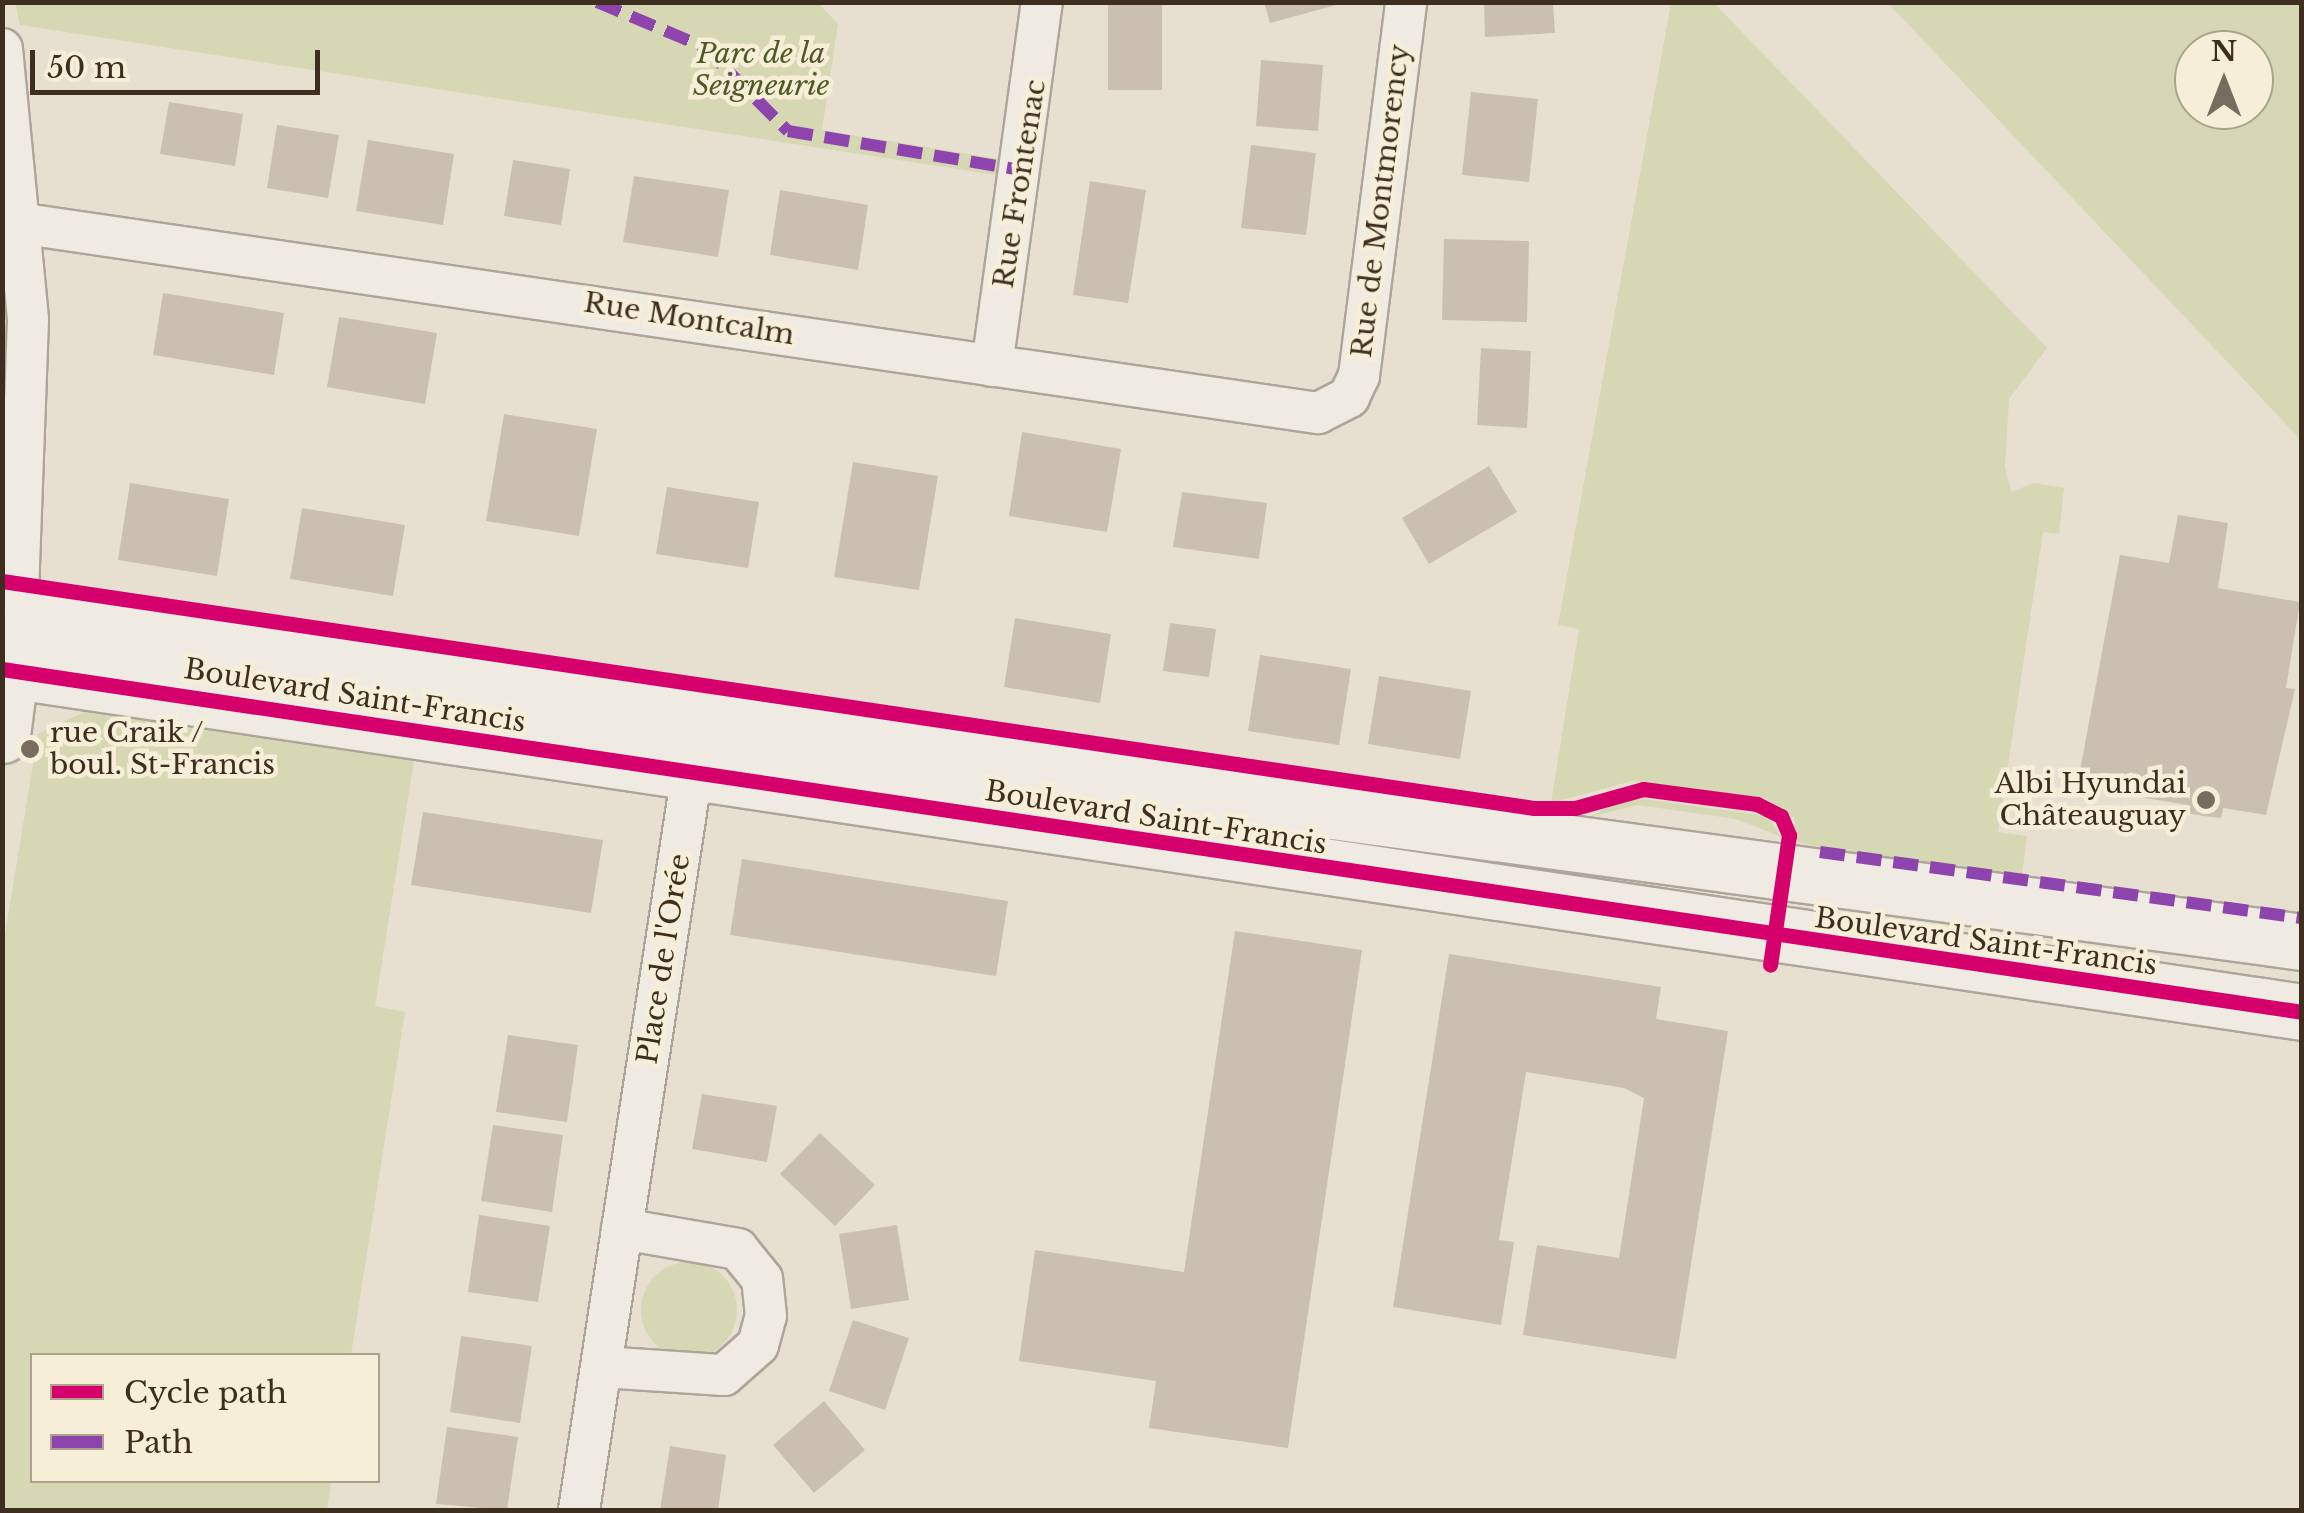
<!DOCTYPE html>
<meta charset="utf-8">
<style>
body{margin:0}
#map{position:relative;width:2304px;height:1513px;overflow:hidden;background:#e7e0d1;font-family:"Libre Baskerville",serif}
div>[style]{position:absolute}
.green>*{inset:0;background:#d6d7b3}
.round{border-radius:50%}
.building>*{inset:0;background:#cbbfb2}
.roads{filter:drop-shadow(2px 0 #ada599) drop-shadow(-2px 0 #ada599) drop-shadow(0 2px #ada599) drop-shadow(0 -2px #ada599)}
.street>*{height:40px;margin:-20px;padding:0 20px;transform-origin:20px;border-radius:20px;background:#efebe3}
.secondary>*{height:55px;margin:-27.5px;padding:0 27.5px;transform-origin:27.5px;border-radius:27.5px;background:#efebe3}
.quiet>*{height:12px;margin-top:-6px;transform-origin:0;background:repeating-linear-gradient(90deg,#8e44ad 0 25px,transparent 0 37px)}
.cycleway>*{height:15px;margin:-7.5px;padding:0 7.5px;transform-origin:7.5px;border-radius:7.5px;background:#d6006c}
.dots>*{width:28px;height:28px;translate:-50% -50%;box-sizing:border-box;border:5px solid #f7eed8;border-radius:50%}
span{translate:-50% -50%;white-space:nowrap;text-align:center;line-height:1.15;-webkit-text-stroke:9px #f7eed8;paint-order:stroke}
.park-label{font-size:28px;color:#4d5a26;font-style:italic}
.street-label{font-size:28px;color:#3d2e20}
.poi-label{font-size:28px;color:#3d2e20}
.left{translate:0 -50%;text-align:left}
.right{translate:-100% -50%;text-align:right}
.frame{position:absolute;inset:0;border:5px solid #3d2e20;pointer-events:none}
.legend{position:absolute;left:30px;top:1353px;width:350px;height:130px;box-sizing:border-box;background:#f7eed8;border:2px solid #ada18e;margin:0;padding:12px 18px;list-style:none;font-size:30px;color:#3d2e20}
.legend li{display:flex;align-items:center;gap:20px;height:50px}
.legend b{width:50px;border:2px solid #ada18e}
.north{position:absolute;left:2174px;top:30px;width:100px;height:100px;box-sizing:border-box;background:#f7eed8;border:2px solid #ada18e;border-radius:50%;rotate:0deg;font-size:28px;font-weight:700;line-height:40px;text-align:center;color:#3d2e20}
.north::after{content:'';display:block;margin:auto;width:35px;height:45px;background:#786c5e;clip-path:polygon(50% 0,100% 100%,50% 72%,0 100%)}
.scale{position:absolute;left:30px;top:50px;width:290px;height:45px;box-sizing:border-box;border:5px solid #3d2e20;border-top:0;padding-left:12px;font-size:30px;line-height:35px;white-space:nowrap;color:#3d2e20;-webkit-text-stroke:8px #f7eed8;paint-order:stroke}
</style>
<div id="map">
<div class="green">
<i style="clip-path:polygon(15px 3px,818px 3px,838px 24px,822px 130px,1005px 160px,1003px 176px,20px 25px)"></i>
<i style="clip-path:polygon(1671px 3px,1714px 3px,2047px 348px,2009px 399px,2005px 467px,2011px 492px,2034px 483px,2064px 488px,2059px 534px,2043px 532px,1998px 832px,2027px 836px,2021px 883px,1823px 855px,1824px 848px,1797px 842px,1794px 818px,1765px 798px,1632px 781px,1551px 803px,1579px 629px,1558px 625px)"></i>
<i style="clip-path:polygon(evenodd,1888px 3px,2301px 3px,2301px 440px,1888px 3px,2254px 50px,2254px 110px,2194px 110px,2194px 50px,2254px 50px)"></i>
<i style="clip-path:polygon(84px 712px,414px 761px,375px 1006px,405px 1012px,351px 1355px,32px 1356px,32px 1480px,331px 1481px,327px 1510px,3px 1510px,3px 946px,38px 734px)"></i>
<i style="clip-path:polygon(1629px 797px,1768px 816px,1781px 837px,1736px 819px,1638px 805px,1589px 817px)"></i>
<i class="round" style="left:641px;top:1262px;width:96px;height:96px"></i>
</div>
<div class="building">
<i style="clip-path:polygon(1108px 2px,1162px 2px,1162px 90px,1108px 90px)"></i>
<i style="clip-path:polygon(1264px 2px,1340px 2px,1340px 4px,1270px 23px)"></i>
<i style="clip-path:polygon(1484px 2px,1553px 2px,1555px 33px,1485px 37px)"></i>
<i style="clip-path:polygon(1261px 60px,1323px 65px,1318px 131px,1256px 126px)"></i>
<i style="clip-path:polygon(1471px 92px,1538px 99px,1529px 182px,1462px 175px)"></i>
<i style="clip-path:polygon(169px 102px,243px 114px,235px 166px,160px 154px)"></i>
<i style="clip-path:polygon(277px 125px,339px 135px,328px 198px,267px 188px)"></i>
<i style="clip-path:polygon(368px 140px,454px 154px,443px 225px,356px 211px)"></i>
<i style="clip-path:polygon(1251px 145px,1316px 153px,1306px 235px,1241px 228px)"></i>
<i style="clip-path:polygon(513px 160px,570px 169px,561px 225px,504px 216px)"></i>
<i style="clip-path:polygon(634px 176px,729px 190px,718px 257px,623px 242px)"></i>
<i style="clip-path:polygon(1090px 181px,1146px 190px,1128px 303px,1073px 295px)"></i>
<i style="clip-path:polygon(780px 190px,868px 205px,858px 270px,770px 255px)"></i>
<i style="clip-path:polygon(1444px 239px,1529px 241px,1527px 322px,1442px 320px)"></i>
<i style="clip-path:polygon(163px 293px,284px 313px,274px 375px,153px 355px)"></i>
<i style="clip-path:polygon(339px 317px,437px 333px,425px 404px,327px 387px)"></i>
<i style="clip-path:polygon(1481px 348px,1531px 351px,1527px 428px,1477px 425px)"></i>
<i style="clip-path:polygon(504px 414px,597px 429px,579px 536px,486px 521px)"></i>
<i style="clip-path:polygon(1022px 432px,1121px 449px,1107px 532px,1009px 516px)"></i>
<i style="clip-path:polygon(853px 462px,938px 476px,919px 590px,834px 577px)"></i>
<i style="clip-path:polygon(1489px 466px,1517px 512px,1429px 564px,1402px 518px)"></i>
<i style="clip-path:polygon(130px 483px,229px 499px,217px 576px,118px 560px)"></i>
<i style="clip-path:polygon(667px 487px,759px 502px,748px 568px,656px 554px)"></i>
<i style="clip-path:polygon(1182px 492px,1267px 503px,1259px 559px,1173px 547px)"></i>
<i style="clip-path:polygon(302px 508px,405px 525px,393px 596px,290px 579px)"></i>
<i style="clip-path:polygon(2178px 515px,2228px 523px,2218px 588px,2300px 602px,2286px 688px,2295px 689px,2266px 815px,2223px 808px,2221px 818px,2203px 816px,2187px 813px,2188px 805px,2077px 787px,2120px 555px,2169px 563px)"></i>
<i style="clip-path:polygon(1015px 618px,1111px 634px,1100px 703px,1004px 687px)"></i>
<i style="clip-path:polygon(1170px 623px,1216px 629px,1209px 677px,1163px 671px)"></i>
<i style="clip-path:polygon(1260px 655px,1351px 669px,1339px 745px,1248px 731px)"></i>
<i style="clip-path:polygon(1379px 676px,1471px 691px,1460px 759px,1368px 744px)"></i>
<i style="clip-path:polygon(423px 812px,603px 840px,591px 913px,411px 885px)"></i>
<i style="clip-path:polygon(742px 859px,1008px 901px,996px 976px,730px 935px)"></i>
<i style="clip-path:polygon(1235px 931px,1362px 950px,1288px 1448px,1149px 1428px,1156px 1381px,1019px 1361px,1035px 1250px,1184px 1272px)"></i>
<i style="clip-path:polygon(1449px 954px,1661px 987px,1656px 1019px,1728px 1031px,1676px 1359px,1523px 1335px,1537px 1245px,1619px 1258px,1644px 1098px,1624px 1088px,1526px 1072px,1499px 1240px,1514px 1242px,1501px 1325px,1393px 1307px)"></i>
<i style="clip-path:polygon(508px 1035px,578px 1045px,567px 1122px,496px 1112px)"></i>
<i style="clip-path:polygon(702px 1094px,777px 1106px,767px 1162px,692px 1149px)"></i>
<i style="clip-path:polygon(493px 1125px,563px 1135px,552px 1212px,481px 1201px)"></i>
<i style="clip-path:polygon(820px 1133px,875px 1185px,835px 1226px,780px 1174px)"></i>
<i style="clip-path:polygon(479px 1215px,550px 1226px,538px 1302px,468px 1292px)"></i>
<i style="clip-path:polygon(897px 1225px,909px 1300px,851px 1309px,839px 1234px)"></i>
<i style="clip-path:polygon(853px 1320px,909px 1338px,885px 1410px,829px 1391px)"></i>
<i style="clip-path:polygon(461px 1336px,532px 1346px,520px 1423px,450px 1412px)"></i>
<i style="clip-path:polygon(824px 1401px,865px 1450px,814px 1493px,773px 1445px)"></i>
<i style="clip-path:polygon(447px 1427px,518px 1437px,507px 1510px,436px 1504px)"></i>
<i style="clip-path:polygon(670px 1446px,726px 1455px,718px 1510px,660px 1510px)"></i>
</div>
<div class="roads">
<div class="street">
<i style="left:2px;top:49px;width:272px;rotate:84.5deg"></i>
<i style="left:28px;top:320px;width:297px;rotate:92.1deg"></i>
<i style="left:25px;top:224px;width:1307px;rotate:8.32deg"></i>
<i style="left:1318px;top:413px;width:35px;rotate:-27deg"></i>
<i style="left:1349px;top:397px;width:23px;rotate:-65deg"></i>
<i style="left:1359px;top:376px;width:377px;rotate:-82.8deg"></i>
<i style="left:992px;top:366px;width:367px;rotate:-82.2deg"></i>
<i style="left:602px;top:1367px;width:122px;rotate:3.8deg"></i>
<i style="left:724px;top:1375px;width:45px;rotate:-41.4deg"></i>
<i style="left:758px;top:1345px;width:30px;rotate:-75deg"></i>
<i style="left:766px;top:1316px;width:37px;rotate:-96deg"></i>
<i style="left:762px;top:1279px;width:38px;rotate:-129deg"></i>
<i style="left:738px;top:1249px;width:118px;rotate:-170.2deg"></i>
<i style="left:579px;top:1510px;width:772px;rotate:-81.28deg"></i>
</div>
<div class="secondary">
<i style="left:2px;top:615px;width:1188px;rotate:8.47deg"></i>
<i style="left:1177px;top:790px;width:1135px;rotate:7.69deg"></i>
<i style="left:2px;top:669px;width:2325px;rotate:8.48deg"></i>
<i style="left:2px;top:735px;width:101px;rotate:-82.6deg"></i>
</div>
</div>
<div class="quiet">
<i style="left:597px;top:2px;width:116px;rotate:22.8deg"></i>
<i style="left:704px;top:47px;width:119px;rotate:45deg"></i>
<i style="left:788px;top:131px;width:237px;rotate:9.5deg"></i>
<i style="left:1820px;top:852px;width:486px;rotate:7.8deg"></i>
</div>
<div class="cycleway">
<i style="left:2px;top:581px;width:1549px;rotate:8.43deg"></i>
<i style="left:1534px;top:808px;width:41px"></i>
<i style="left:1575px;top:808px;width:71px;rotate:-15.6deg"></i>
<i style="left:1643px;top:789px;width:115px;rotate:7.5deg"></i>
<i style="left:1757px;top:804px;width:27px;rotate:27deg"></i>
<i style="left:1781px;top:816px;width:21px;rotate:67deg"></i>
<i style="left:1789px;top:835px;width:131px;rotate:98.3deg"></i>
<i style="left:2px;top:669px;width:2325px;rotate:8.48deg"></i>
</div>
<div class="dots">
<i style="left:30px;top:749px;background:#786c5e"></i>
<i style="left:2206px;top:800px;background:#786c5e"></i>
</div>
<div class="park-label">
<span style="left:761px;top:70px">Parc de la<br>Seigneurie</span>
</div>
<div class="street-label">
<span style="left:1020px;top:184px;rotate:-81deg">Rue Frontenac</span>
<span style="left:1381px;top:201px;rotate:-83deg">Rue de Montmorency</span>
<span style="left:689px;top:319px;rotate:9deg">Rue Montcalm</span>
<span style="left:355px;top:696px;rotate:9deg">Boulevard Saint-Francis</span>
<span style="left:1156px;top:818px;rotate:9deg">Boulevard Saint-Francis</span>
<span style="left:1986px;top:942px;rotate:8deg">Boulevard Saint-Francis</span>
<span style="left:664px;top:959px;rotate:-81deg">Place de l'Orée</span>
</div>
<div class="poi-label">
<span class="left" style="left:50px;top:749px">rue Craik /<br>boul. St-Francis</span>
<span class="right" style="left:2186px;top:800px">Albi Hyundai<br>Châteauguay</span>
</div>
<div class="frame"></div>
<ul class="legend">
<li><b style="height:12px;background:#d6006c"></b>Cycle path</li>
<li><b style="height:12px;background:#8e44ad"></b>Path</li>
</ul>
<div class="north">N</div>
<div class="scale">50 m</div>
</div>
